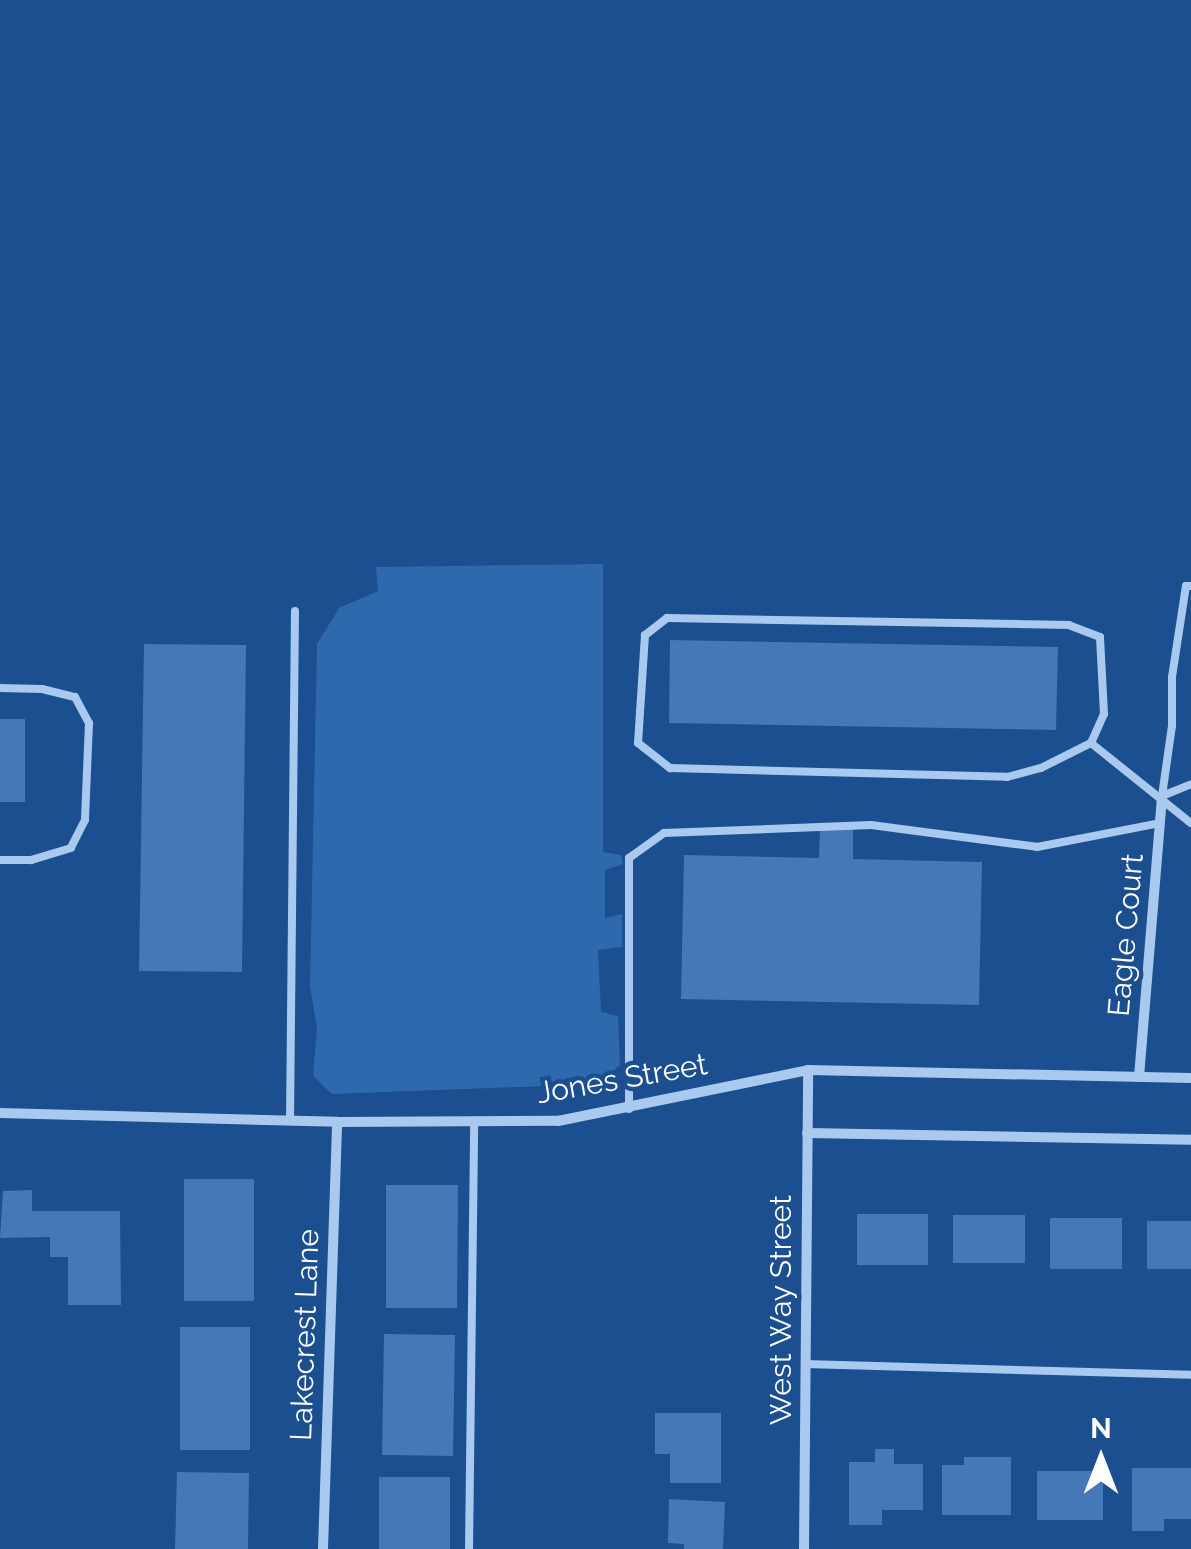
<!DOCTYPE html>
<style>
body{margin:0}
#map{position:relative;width:1191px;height:1549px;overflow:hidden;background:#1b4f8f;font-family:Raleway,sans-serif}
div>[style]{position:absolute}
.green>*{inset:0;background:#2e69ad}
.building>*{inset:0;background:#4478b7}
.service>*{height:8px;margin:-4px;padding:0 4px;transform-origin:4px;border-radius:4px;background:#a9c9ee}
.minor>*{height:10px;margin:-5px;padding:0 5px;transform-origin:5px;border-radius:5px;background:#a9c9ee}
span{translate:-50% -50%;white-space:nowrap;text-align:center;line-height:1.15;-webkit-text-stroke:9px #1b4f8f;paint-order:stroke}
.street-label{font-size:30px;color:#fff}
.north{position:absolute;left:1051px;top:1409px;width:100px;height:100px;-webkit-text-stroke:8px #1b4f8f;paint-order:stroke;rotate:0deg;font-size:28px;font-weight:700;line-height:40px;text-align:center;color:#fff}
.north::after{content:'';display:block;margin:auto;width:35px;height:45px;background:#fff;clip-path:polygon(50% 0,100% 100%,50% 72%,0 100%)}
</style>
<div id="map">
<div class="green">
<i style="clip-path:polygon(603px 564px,603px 852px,621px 855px,623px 864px,605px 870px,605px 918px,622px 914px,622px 947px,598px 950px,601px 1012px,618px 1016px,620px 1065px,598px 1084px,332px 1094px,313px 1076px,317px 1028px,310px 987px,317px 644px,339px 608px,378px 591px,376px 567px)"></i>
</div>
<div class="building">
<i style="clip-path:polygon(670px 640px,1058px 647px,1056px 730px,669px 723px)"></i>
<i style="clip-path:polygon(144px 644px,246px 645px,242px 972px,139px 971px)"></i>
<i style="clip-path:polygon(0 719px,25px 719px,25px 802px,0 802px)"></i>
<i style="clip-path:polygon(820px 828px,853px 829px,853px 859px,982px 862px,979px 1005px,681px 999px,684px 855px,819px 858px)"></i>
<i style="clip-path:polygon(184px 1179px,254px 1179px,254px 1301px,184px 1301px)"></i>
<i style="clip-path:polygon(386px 1185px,458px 1185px,457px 1308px,386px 1308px)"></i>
<i style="clip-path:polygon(32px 1190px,32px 1211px,120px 1211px,121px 1305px,68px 1305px,68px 1257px,50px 1257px,50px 1237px,0 1238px,3px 1191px)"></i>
<i style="clip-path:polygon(857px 1214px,928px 1214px,928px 1265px,857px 1265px)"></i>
<i style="clip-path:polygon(953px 1215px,1025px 1215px,1025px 1263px,953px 1263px)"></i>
<i style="clip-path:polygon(1050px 1218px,1122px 1218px,1122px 1269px,1050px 1269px)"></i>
<i style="clip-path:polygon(1147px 1221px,1191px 1221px,1191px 1269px,1147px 1269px)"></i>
<i style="clip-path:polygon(180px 1327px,250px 1327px,250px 1450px,180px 1450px)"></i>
<i style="clip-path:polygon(384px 1334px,455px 1335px,453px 1456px,382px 1455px)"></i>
<i style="clip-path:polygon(655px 1413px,721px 1413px,721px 1483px,670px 1483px,670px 1454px,655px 1454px)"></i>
<i style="clip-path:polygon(875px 1449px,894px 1449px,894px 1464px,923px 1464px,923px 1510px,882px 1510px,882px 1525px,849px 1525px,849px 1462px,875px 1462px)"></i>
<i style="clip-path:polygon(964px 1457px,1011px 1457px,1011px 1515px,942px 1515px,942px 1465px,964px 1465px)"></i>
<i style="clip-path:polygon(1132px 1468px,1191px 1468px,1191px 1519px,1164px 1519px,1164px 1531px,1132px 1531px)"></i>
<i style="clip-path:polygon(1037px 1471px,1103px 1471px,1103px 1520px,1037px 1520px)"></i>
<i style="clip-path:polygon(177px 1472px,249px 1473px,248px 1549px,175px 1549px)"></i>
<i style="clip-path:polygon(379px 1477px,450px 1477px,450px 1549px,379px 1549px)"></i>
<i style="clip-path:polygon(669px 1499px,725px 1502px,723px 1549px,684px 1549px,684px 1544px,668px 1543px)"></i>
</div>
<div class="service">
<i style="left:0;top:688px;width:42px;rotate:1.4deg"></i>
<i style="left:42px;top:689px;width:34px;rotate:14deg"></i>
<i style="left:75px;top:697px;width:30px;rotate:62deg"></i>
<i style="left:89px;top:723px;width:97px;rotate:92.4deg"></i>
<i style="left:85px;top:820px;width:31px;rotate:117deg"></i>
<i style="left:71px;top:848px;width:42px;rotate:163.3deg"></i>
<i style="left:31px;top:860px;width:31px;rotate:180deg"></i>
<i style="left:1091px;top:743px;width:32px;rotate:-66deg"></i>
<i style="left:1104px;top:714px;width:77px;rotate:-93deg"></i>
<i style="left:1100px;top:637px;width:33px;rotate:-159deg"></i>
<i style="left:1069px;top:625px;width:402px;rotate:-179deg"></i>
<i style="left:667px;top:618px;width:28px;rotate:142deg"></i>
<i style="left:645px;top:635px;width:108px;rotate:93.7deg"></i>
<i style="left:638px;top:743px;width:41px;rotate:38deg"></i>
<i style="left:670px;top:768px;width:337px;rotate:1.5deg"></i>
<i style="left:1007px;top:777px;width:35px;rotate:-15deg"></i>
<i style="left:1041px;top:768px;width:56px;rotate:-26.6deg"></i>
<i style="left:1091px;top:743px;width:128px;rotate:38.7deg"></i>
<i style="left:1162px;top:796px;width:71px;rotate:-81.9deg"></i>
<i style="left:1172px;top:726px;width:49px;rotate:-90deg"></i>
<i style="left:1172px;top:677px;width:92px;rotate:-81.3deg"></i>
<i style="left:1186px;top:586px;width:5px"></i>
<i style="left:1162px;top:796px;width:31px;rotate:-22deg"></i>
<i style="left:629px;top:1109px;width:251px;rotate:-90deg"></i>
<i style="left:629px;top:858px;width:43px;rotate:-35.5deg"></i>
<i style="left:664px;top:833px;width:207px;rotate:-2.2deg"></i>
<i style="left:871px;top:825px;width:167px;rotate:7.5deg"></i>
<i style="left:1037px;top:847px;width:125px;rotate:-11deg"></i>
<i style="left:290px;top:1121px;width:510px;rotate:-89.44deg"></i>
<i style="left:805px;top:1364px;width:386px;rotate:1.6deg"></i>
<i style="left:469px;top:1549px;width:428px;rotate:-89.3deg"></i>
</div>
<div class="minor">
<i style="left:1139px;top:1077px;width:282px;rotate:-85.3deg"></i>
<i style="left:0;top:1113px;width:337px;rotate:1.5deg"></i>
<i style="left:337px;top:1122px;width:221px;rotate:-0.3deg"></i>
<i style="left:558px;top:1121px;width:255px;rotate:-11.5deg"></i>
<i style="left:808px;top:1070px;width:383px;rotate:1.2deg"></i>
<i style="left:807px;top:1133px;width:384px;rotate:1deg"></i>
<i style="left:323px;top:1549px;width:427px;rotate:-88.1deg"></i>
<i style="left:804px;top:1549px;width:479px;rotate:-89.5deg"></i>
</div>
<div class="street-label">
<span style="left:1126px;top:935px;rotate:-85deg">Eagle Court</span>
<span style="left:622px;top:1079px;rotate:-10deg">Jones Street</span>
<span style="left:781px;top:1310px;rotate:-90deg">West Way Street</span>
<span style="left:305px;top:1335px;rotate:-88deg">Lakecrest Lane</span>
</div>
<div class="north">N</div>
</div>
